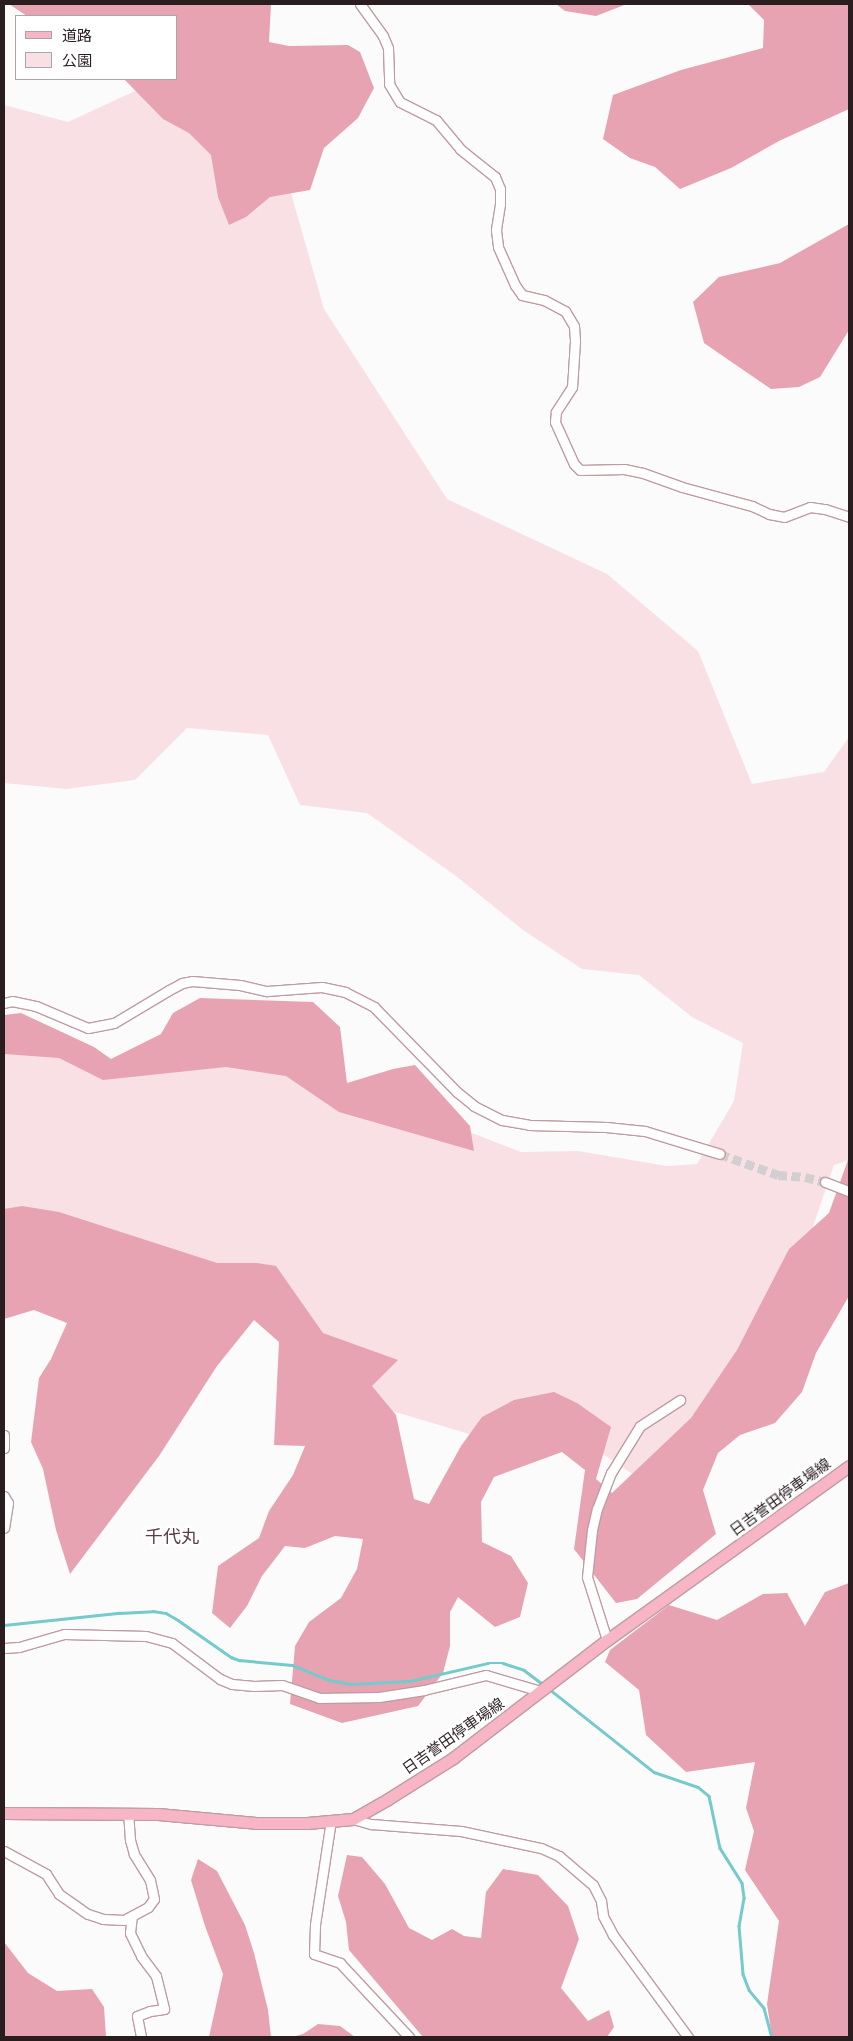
<!DOCTYPE html>
<meta charset="utf-8">
<style>
body{margin:0}
#map{position:relative;width:853px;height:2041px;overflow:hidden;background:#fbfbfb;font-family:"Source Serif 4","Noto Sans JP",serif}
div>[style]{position:absolute}
.green>*{inset:0;background:#f8e0e5}
.forest>*{inset:0;background:#e7a3b2}
.stream>*{height:2.5px;margin:-1.25px;padding:0 1.25px;transform-origin:1.25px;border-radius:1.25px;background:#75cacb}
.minor-tunnel>*{height:9px;margin-top:-4.5px;transform-origin:0;background:repeating-linear-gradient(90deg,#d1cfcf 0 9px,transparent 0 13.5px)}
.roads{filter:drop-shadow(1px 0 #bf9ca3) drop-shadow(-1px 0 #bf9ca3) drop-shadow(0 1px #bf9ca3) drop-shadow(0 -1px #bf9ca3)}
.minor>*{height:9px;margin:-4.5px;padding:0 4.5px;transform-origin:4.5px;border-radius:4.5px;background:#fff}
.major>*{height:11px;margin:-5.5px;padding:0 5.5px;transform-origin:5.5px;border-radius:5.5px;background:#f7b5c6}
span{translate:-50% -50%;white-space:nowrap;text-align:center;line-height:1.15;-webkit-text-stroke:5px #fff;paint-order:stroke}
.street-label{font-size:15px;color:#2a1d20}
.quarter-label{font-size:18px;color:#5b3d44}
.frame{position:absolute;inset:0;border:5px solid #2a1d20;pointer-events:none}
.legend{position:absolute;left:15px;top:15px;width:162px;height:65px;box-sizing:border-box;background:#fff;border:1px solid #aaa5a6;margin:0;padding:6px 9px;list-style:none;font-size:15px;color:#2a1d20}
.legend li{display:flex;align-items:center;gap:10px;height:25px}
.legend b{width:25px;border:1px solid #aaa5a6}
</style>
<div id="map">
<div class="green">
<i style="clip-path:polygon(161px 79px,176px 79px,271px 123px,324px 309px,447px 499px,607px 574px,698px 651px,752px 784px,824px 772px,849px 737px,849px 1160px,834px 1165px,806px 1247px,786px 1294px,647px 1484px,572px 1433px,483px 1438px,358px 1401px,273px 1307px,4px 1253px,4px 1035px,100px 1065px,161px 1053px,306px 1069px,521px 1152px,578px 1151px,667px 1166px,697px 1164px,734px 1101px,743px 1043px,692px 1017px,639px 975px,582px 969px,523px 930px,456px 876px,367px 813px,300px 805px,268px 735px,187px 728px,135px 780px,66px 789px,4px 783px,4px 105px,68px 122px)"></i>
</div>
<div class="forest">
<i style="clip-path:polygon(9px 4px,271px 4px,269px 42px,289px 46px,348px 45px,360px 52px,374px 88px,358px 118px,324px 148px,310px 190px,270px 197px,246px 217px,229px 225px,218px 197px,211px 155px,189px 133px,163px 119px,124px 79px,176px 79px,176px 16px,27px 16px)"></i>
<i style="clip-path:polygon(556px 4px,627px 4px,596px 16px,565px 11px)"></i>
<i style="clip-path:polygon(748px 4px,849px 4px,849px 109px,779px 141px,731px 168px,680px 189px,655px 167px,630px 158px,603px 139px,613px 95px,681px 70px,763px 48px,764px 20px)"></i>
<i style="clip-path:polygon(849px 224px,849px 330px,820px 377px,799px 387px,771px 389px,704px 343px,693px 302px,719px 277px,780px 263px)"></i>
<i style="clip-path:polygon(200px 998px,313px 1002px,340px 1027px,347px 1083px,393px 1069px,415px 1065px,470px 1126px,474px 1151px,339px 1112px,286px 1076px,226px 1067px,103px 1080px,59px 1058px,4px 1054px,4px 1015px,21px 1013px,94px 1047px,111px 1059px,161px 1034px,173px 1013px)"></i>
<i style="clip-path:polygon(849px 1157px,849px 1296px,816px 1353px,802px 1392px,775px 1423px,740px 1435px,718px 1453px,703px 1490px,716px 1534px,637px 1599px,616px 1603px,574px 1549px,585px 1470px,562px 1452px,494px 1477px,481px 1502px,482px 1542px,511px 1556px,528px 1583px,520px 1617px,495px 1627px,458px 1597px,450px 1612px,450px 1646px,443px 1673px,418px 1706px,342px 1723px,290px 1704px,295px 1646px,309px 1622px,341px 1598px,357px 1569px,363px 1539px,335px 1536px,305px 1548px,285px 1546px,262px 1576px,247px 1606px,230px 1628px,212px 1613px,218px 1566px,259px 1538px,269px 1511px,293px 1475px,305px 1446px,274px 1445px,279px 1342px,254px 1320px,217px 1366px,159px 1456px,70px 1574px,56px 1530px,43px 1469px,31px 1442px,39px 1378px,51px 1359px,67px 1323px,34px 1310px,4px 1319px,4px 1209px,22px 1206px,59px 1212px,217px 1263px,257px 1263px,276px 1266px,323px 1333px,398px 1360px,372px 1386px,396px 1415px,414px 1499px,429px 1504px,461px 1446px,482px 1417px,514px 1400px,554px 1392px,577px 1403px,611px 1427px,596px 1479px,612px 1493px,691px 1418px,737px 1350px,789px 1249px,829px 1213px)"></i>
<i style="clip-path:polygon(849px 1583px,849px 2037px,772px 2037px,767px 2004px,779px 1921px,745px 1870px,754px 1831px,746px 1808px,755px 1762px,686px 1772px,646px 1735px,639px 1690px,605px 1662px,610px 1650px,669px 1605px,717px 1620px,763px 1594px,787px 1593px,805px 1626px,825px 1592px)"></i>
<i style="clip-path:polygon(347px 1855px,362px 1857px,385px 1884px,409px 1928px,432px 1940px,452px 1929px,464px 1936px,481px 1938px,486px 1892px,503px 1869px,538px 1875px,568px 1906px,579px 1939px,561px 1988px,588px 2021px,609px 2010px,614px 2027px,607px 2037px,423px 2037px,349px 1950px,346px 1922px,338px 1896px)"></i>
<i style="clip-path:polygon(198px 1859px,217px 1871px,245px 1925px,254px 1953px,268px 2010px,271px 2037px,209px 2037px,223px 1974px,205px 1926px,191px 1880px)"></i>
<i style="clip-path:polygon(4px 1942px,28px 1973px,57px 1991px,92px 1989px,104px 2007px,106px 2037px,4px 2037px)"></i>
<i style="clip-path:polygon(318px 2024px,340px 2026px,355px 2037px,292px 2037px,303px 2034px)"></i>
</div>
<div class="stream">
<i style="left:4px;top:1625px;width:116px;rotate:-6deg"></i>
<i style="left:119px;top:1613px;width:34px;rotate:-3deg"></i>
<i style="left:153px;top:1611px;width:13px;rotate:9deg"></i>
<i style="left:166px;top:1613px;width:14px;rotate:30deg"></i>
<i style="left:178px;top:1620px;width:65px;rotate:34.9deg"></i>
<i style="left:231px;top:1657px;width:9px;rotate:21deg"></i>
<i style="left:239px;top:1660px;width:53px;rotate:5.4deg"></i>
<i style="left:292px;top:1665px;width:40px;rotate:22deg"></i>
<i style="left:329px;top:1680px;width:22px;rotate:10deg"></i>
<i style="left:351px;top:1684px;width:59px;rotate:-2.9deg"></i>
<i style="left:410px;top:1681px;width:80px;rotate:-13deg"></i>
<i style="left:488px;top:1663px;width:15px"></i>
<i style="left:503px;top:1663px;width:22px;rotate:18deg"></i>
<i style="left:524px;top:1670px;width:25px;rotate:37deg"></i>
<i style="left:548px;top:1688px;width:135px;rotate:38.4deg"></i>
<i style="left:654px;top:1772px;width:46px;rotate:18.8deg"></i>
<i style="left:698px;top:1787px;width:14px;rotate:39deg"></i>
<i style="left:709px;top:1796px;width:53px;rotate:78.1deg"></i>
<i style="left:720px;top:1848px;width:41px;rotate:57.8deg"></i>
<i style="left:742px;top:1883px;width:15px;rotate:82deg"></i>
<i style="left:744px;top:1898px;width:28px;rotate:100deg"></i>
<i style="left:739px;top:1926px;width:48px;rotate:85.2deg"></i>
<i style="left:743px;top:1974px;width:17px;rotate:69deg"></i>
<i style="left:749px;top:1990px;width:23px;rotate:50deg"></i>
<i style="left:764px;top:2008px;width:30px;rotate:75deg"></i>
</div>
<div class="minor-tunnel">
<i style="left:720px;top:1154px;width:62px;rotate:19.9deg"></i>
<i style="left:778px;top:1175px;width:27px;rotate:4deg"></i>
<i style="left:805px;top:1177px;width:21px;rotate:14deg"></i>
</div>
<div class="roads">
<div class="minor">
<i style="left:360px;top:4px;width:39px;rotate:54deg"></i>
<i style="left:383px;top:36px;width:13px;rotate:67deg"></i>
<i style="left:388px;top:48px;width:36px;rotate:88deg"></i>
<i style="left:389px;top:84px;width:21px;rotate:59deg"></i>
<i style="left:400px;top:102px;width:40px;rotate:26.6deg"></i>
<i style="left:436px;top:120px;width:38px;rotate:50deg"></i>
<i style="left:460px;top:149px;width:45px;rotate:38.7deg"></i>
<i style="left:495px;top:177px;width:13px;rotate:67deg"></i>
<i style="left:500px;top:189px;width:15px;rotate:90deg"></i>
<i style="left:500px;top:204px;width:26px;rotate:99deg"></i>
<i style="left:496px;top:230px;width:17px;rotate:83deg"></i>
<i style="left:498px;top:247px;width:42px;rotate:65.9deg"></i>
<i style="left:515px;top:285px;width:12px;rotate:55deg"></i>
<i style="left:522px;top:295px;width:23px;rotate:13deg"></i>
<i style="left:544px;top:300px;width:24px;rotate:28deg"></i>
<i style="left:565px;top:311px;width:17px;rotate:59deg"></i>
<i style="left:574px;top:326px;width:15px;rotate:86deg"></i>
<i style="left:575px;top:341px;width:46px;rotate:93.7deg"></i>
<i style="left:572px;top:387px;width:30px;rotate:123deg"></i>
<i style="left:556px;top:412px;width:10px;rotate:96deg"></i>
<i style="left:555px;top:422px;width:46px;rotate:65.7deg"></i>
<i style="left:574px;top:464px;width:8px;rotate:45deg"></i>
<i style="left:580px;top:470px;width:44px;rotate:-1.3deg"></i>
<i style="left:624px;top:469px;width:19px;rotate:12deg"></i>
<i style="left:643px;top:473px;width:41px;rotate:19.7deg"></i>
<i style="left:682px;top:487px;width:73px;rotate:15.2deg"></i>
<i style="left:752px;top:506px;width:19px;rotate:25deg"></i>
<i style="left:769px;top:514px;width:15px;rotate:11deg"></i>
<i style="left:784px;top:517px;width:28px;rotate:-21deg"></i>
<i style="left:810px;top:507px;width:15px;rotate:8deg"></i>
<i style="left:825px;top:509px;width:25px;rotate:18deg"></i>
<i style="left:4px;top:1003px;width:8px;rotate:-14deg"></i>
<i style="left:12px;top:1001px;width:25px;rotate:12deg"></i>
<i style="left:36px;top:1006px;width:56px;rotate:22.9deg"></i>
<i style="left:88px;top:1028px;width:26px;rotate:-11deg"></i>
<i style="left:114px;top:1023px;width:64px;rotate:-31deg"></i>
<i style="left:169px;top:990px;width:15px;rotate:-28deg"></i>
<i style="left:182px;top:983px;width:10px;rotate:-11deg"></i>
<i style="left:192px;top:981px;width:48px;rotate:4.8deg"></i>
<i style="left:240px;top:985px;width:28px;rotate:13deg"></i>
<i style="left:267px;top:991px;width:55px;rotate:-4.2deg"></i>
<i style="left:322px;top:987px;width:24px;rotate:12deg"></i>
<i style="left:345px;top:992px;width:33px;rotate:27deg"></i>
<i style="left:374px;top:1007px;width:119px;rotate:45.7deg"></i>
<i style="left:457px;top:1092px;width:22px;rotate:39deg"></i>
<i style="left:474px;top:1106px;width:31px;rotate:27deg"></i>
<i style="left:502px;top:1120px;width:27px;rotate:10deg"></i>
<i style="left:529px;top:1125px;width:77px;rotate:1.5deg"></i>
<i style="left:606px;top:1127px;width:39px;rotate:6deg"></i>
<i style="left:645px;top:1131px;width:78px;rotate:17deg"></i>
<i style="left:825px;top:1182px;width:26px;rotate:21deg"></i>
<i style="left:4px;top:1435px;width:13px;rotate:90deg"></i>
<i style="left:4px;top:1496px;width:8px;rotate:60deg"></i>
<i style="left:8px;top:1503px;width:25px;rotate:99deg"></i>
<i style="left:607px;top:1640px;width:66px;rotate:-107.6deg"></i>
<i style="left:587px;top:1577px;width:47px;rotate:-83.9deg"></i>
<i style="left:592px;top:1530px;width:22px;rotate:-77deg"></i>
<i style="left:597px;top:1509px;width:39px;rotate:-69deg"></i>
<i style="left:611px;top:1473px;width:55px;rotate:-58.3deg"></i>
<i style="left:640px;top:1426px;width:48px;rotate:-33deg"></i>
<i style="left:4px;top:1648px;width:15px;rotate:-4deg"></i>
<i style="left:19px;top:1647px;width:47px;rotate:-16.1deg"></i>
<i style="left:64px;top:1634px;width:82px;rotate:1.4deg"></i>
<i style="left:146px;top:1636px;width:27px;rotate:15deg"></i>
<i style="left:172px;top:1643px;width:60px;rotate:36.9deg"></i>
<i style="left:220px;top:1679px;width:13px;rotate:23deg"></i>
<i style="left:232px;top:1684px;width:22px;rotate:5deg"></i>
<i style="left:254px;top:1686px;width:28px;rotate:-2deg"></i>
<i style="left:282px;top:1685px;width:39px;rotate:19deg"></i>
<i style="left:319px;top:1698px;width:60px;rotate:-1deg"></i>
<i style="left:379px;top:1697px;width:46px;rotate:-8.8deg"></i>
<i style="left:424px;top:1690px;width:64px;rotate:-13.6deg"></i>
<i style="left:486px;top:1675px;width:56px;rotate:16.5deg"></i>
<i style="left:353px;top:1819px;width:19px;rotate:16deg"></i>
<i style="left:371px;top:1824px;width:90px;rotate:4.4deg"></i>
<i style="left:461px;top:1831px;width:82px;rotate:12deg"></i>
<i style="left:541px;top:1848px;width:20px;rotate:24deg"></i>
<i style="left:559px;top:1856px;width:45px;rotate:40.5deg"></i>
<i style="left:593px;top:1885px;width:18px;rotate:63deg"></i>
<i style="left:601px;top:1901px;width:15px;rotate:82deg"></i>
<i style="left:603px;top:1916px;width:21px;rotate:62deg"></i>
<i style="left:613px;top:1935px;width:127px;rotate:53.7deg"></i>
<i style="left:331px;top:1820px;width:106px;rotate:98.7deg"></i>
<i style="left:315px;top:1925px;width:29px;rotate:92deg"></i>
<i style="left:314px;top:1954px;width:28px;rotate:19deg"></i>
<i style="left:340px;top:1963px;width:101px;rotate:47deg"></i>
<i style="left:4px;top:1851px;width:48px;rotate:28.7deg"></i>
<i style="left:46px;top:1874px;width:24px;rotate:57deg"></i>
<i style="left:59px;top:1894px;width:35px;rotate:35deg"></i>
<i style="left:88px;top:1914px;width:16px;rotate:18deg"></i>
<i style="left:103px;top:1919px;width:21px;rotate:3deg"></i>
<i style="left:124px;top:1920px;width:27px;rotate:-28deg"></i>
<i style="left:148px;top:1907px;width:10px;rotate:-53deg"></i>
<i style="left:154px;top:1899px;width:19px;rotate:-102deg"></i>
<i style="left:150px;top:1880px;width:31px;rotate:-122deg"></i>
<i style="left:134px;top:1854px;width:15px;rotate:-106deg"></i>
<i style="left:130px;top:1840px;width:27px;rotate:-94deg"></i>
<i style="left:132px;top:1916px;width:17px;rotate:97deg"></i>
<i style="left:130px;top:1933px;width:25px;rotate:64deg"></i>
<i style="left:141px;top:1956px;width:25px;rotate:53deg"></i>
<i style="left:156px;top:1976px;width:34px;rotate:76deg"></i>
<i style="left:164px;top:2009px;width:14px;rotate:172deg"></i>
<i style="left:150px;top:2011px;width:14px;rotate:159deg"></i>
<i style="left:137px;top:2016px;width:21px;rotate:79deg"></i>
</div>
<div class="major">
<i style="left:4px;top:1813px;width:154px;rotate:0.4deg"></i>
<i style="left:158px;top:1814px;width:98px;rotate:5.2deg"></i>
<i style="left:256px;top:1823px;width:51px"></i>
<i style="left:307px;top:1823px;width:46px;rotate:-5deg"></i>
<i style="left:353px;top:1819px;width:40px;rotate:-29.7deg"></i>
<i style="left:388px;top:1799px;width:77px;rotate:-32.2deg"></i>
<i style="left:453px;top:1758px;width:194px;rotate:-37.5deg"></i>
<i style="left:607px;top:1640px;width:298px;rotate:-35.7deg"></i>
</div>
</div>
<div class="street-label">
<span style="left:780px;top:1497px;rotate:-36deg">日吉誉田停車場線</span>
<span style="left:453px;top:1736px;rotate:-35deg">日吉誉田停車場線</span>
</div>
<div class="quarter-label">
<span style="left:172px;top:1537px">千代丸</span>
</div>
<div class="frame"></div>
<ul class="legend">
<li><b style="height:6px;background:#f7b5c6"></b>道路</li>
<li><b style="height:14px;background:#f8e0e5"></b>公園</li>
</ul>
</div>
